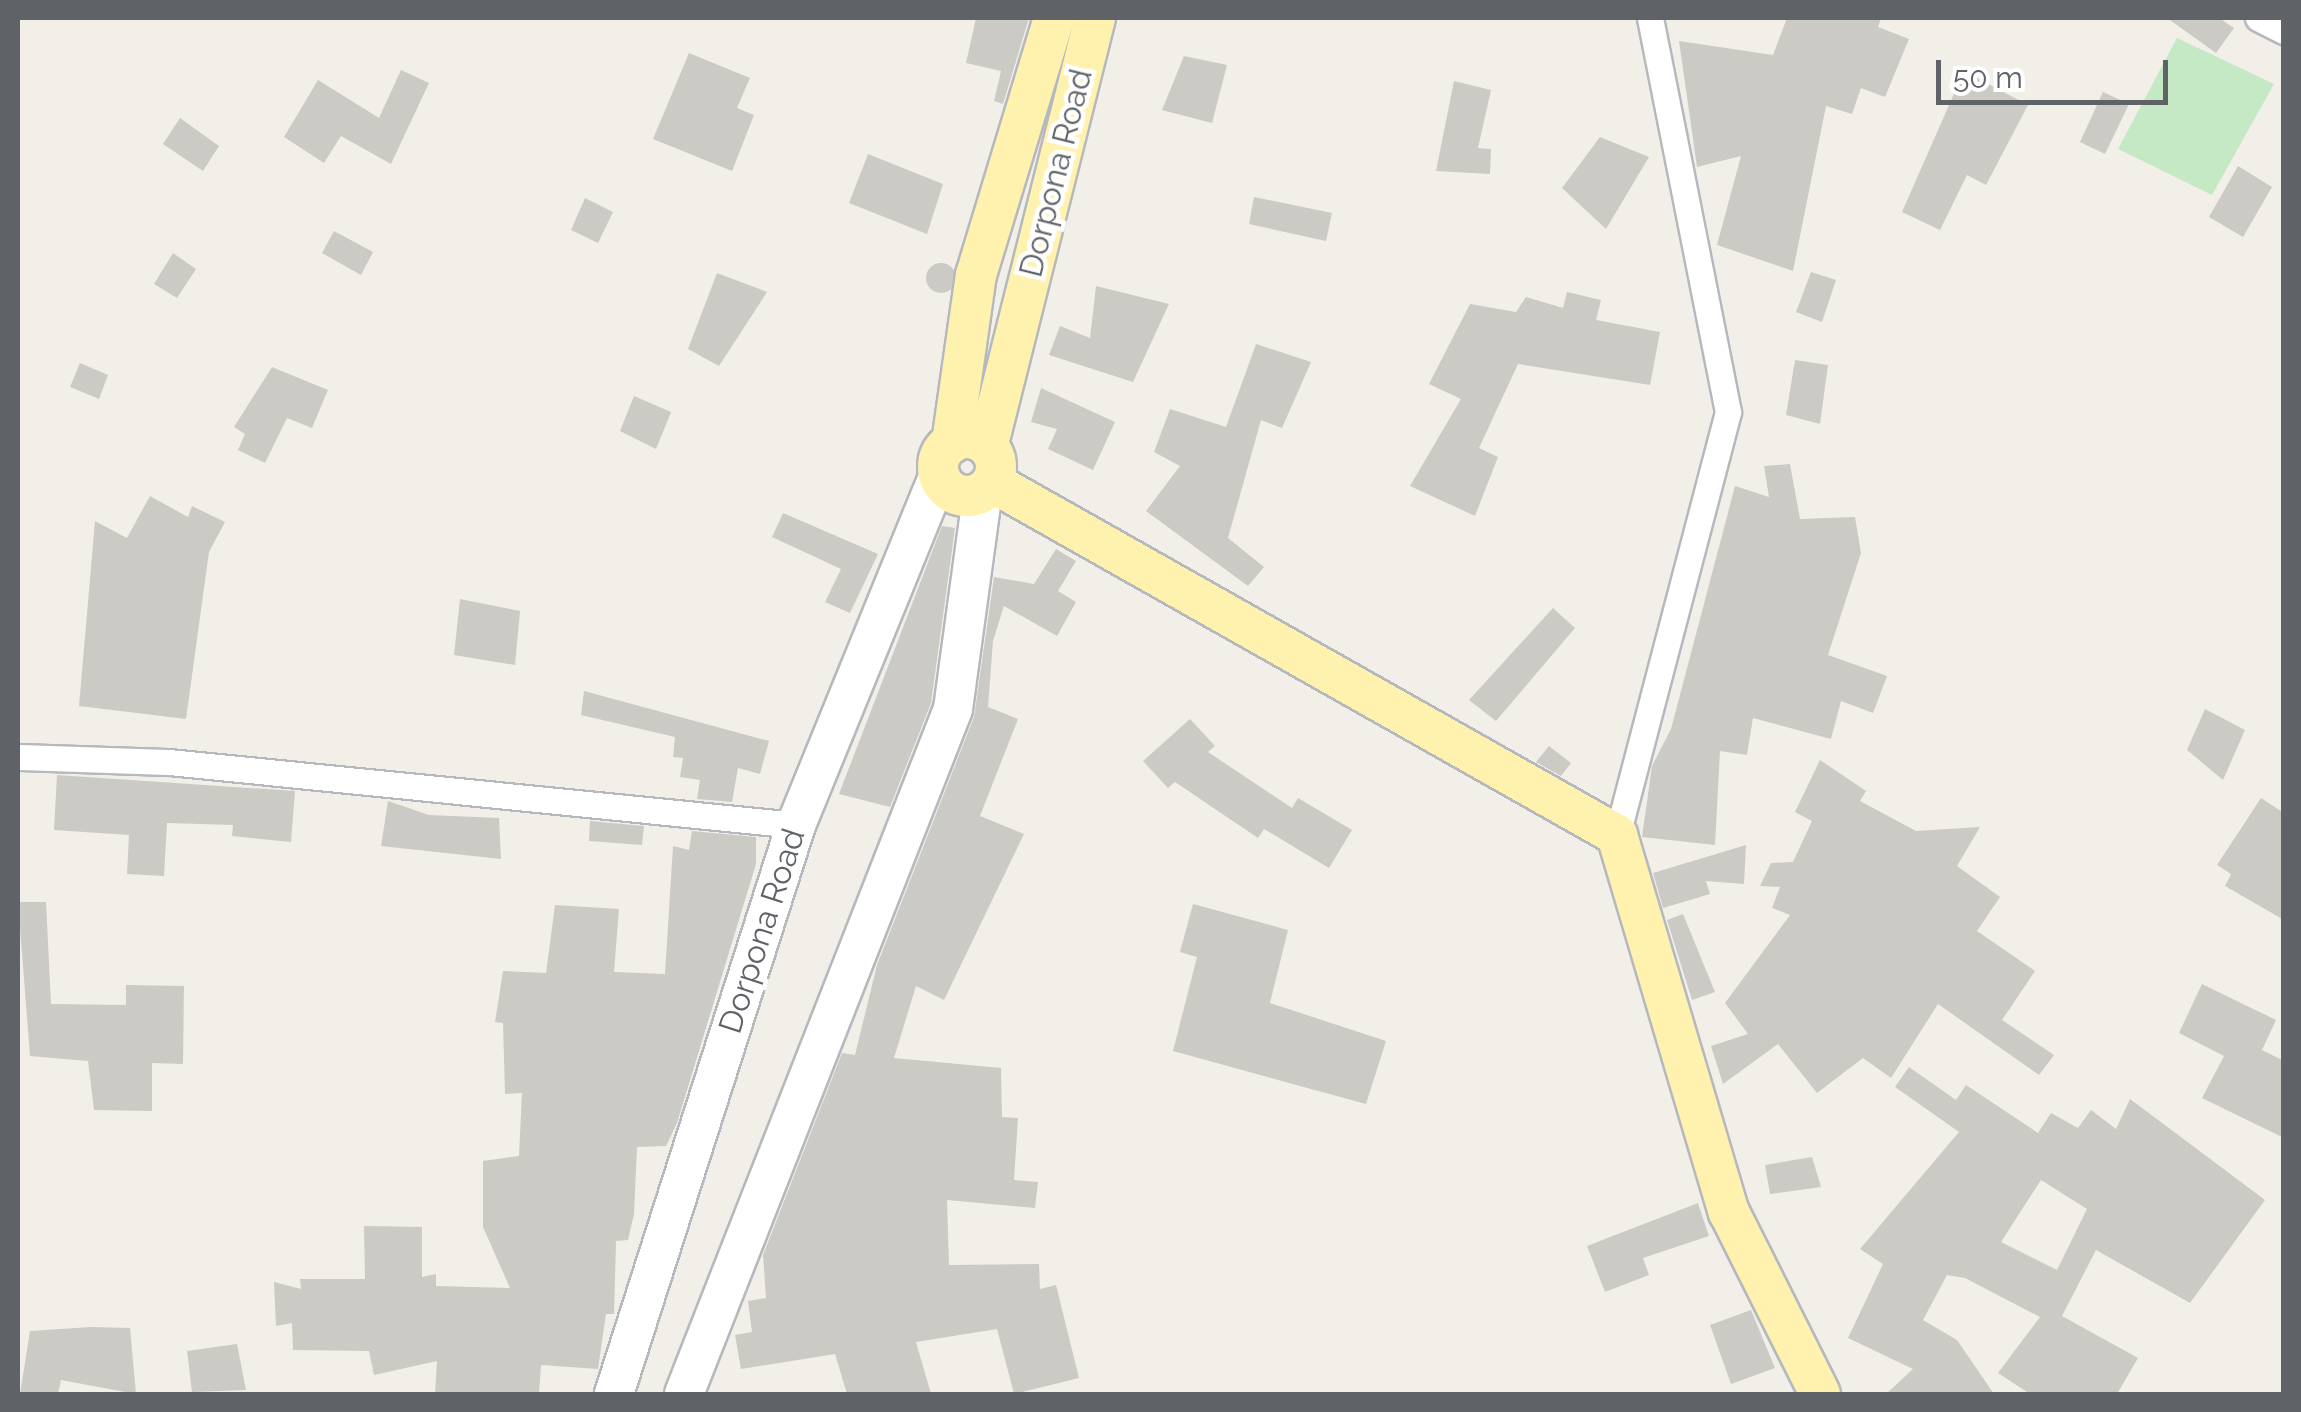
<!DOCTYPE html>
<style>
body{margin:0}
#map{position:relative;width:2301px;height:1412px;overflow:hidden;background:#f1efe8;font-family:Raleway,sans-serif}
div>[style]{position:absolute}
.green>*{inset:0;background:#c5e8c5}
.building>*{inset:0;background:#cccac5}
.round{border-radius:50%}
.roads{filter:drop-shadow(2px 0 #b5b8bc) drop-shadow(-2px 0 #b5b8bc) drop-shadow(0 2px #b5b8bc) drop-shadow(0 -2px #b5b8bc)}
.street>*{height:25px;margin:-12.5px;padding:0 12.5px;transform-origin:12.5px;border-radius:12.5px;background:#fff}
.secondary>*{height:38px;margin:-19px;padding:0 19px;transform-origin:19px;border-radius:19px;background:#fff}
.primary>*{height:40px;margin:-20px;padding:0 20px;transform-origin:20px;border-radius:20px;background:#fff2af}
.primary>.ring{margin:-20px;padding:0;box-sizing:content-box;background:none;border:40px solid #fff2af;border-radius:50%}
span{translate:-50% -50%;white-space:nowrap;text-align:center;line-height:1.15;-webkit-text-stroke:9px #fff;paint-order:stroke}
.street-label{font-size:32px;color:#5f6368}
.frame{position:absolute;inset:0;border:20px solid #5f6368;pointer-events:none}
.scale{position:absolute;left:1936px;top:60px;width:232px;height:45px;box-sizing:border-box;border:5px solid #5f6368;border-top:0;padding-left:12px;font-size:30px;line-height:35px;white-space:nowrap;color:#5f6368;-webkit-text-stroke:8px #fff;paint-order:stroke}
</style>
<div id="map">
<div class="green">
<i style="clip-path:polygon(2177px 38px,2274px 84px,2212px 195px,2118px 149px)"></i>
</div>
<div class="building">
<i style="clip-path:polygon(976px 18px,1029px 18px,1003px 104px,994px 101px,1001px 71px,966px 63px)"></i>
<i style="clip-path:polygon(1787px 18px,1881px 18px,1878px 27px,1909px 39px,1885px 97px,1861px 88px,1852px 114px,1826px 106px,1793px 271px,1717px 245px,1741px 156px,1697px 167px,1679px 41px,1773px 55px)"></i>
<i style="clip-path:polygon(2167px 18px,2219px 18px,2234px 28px,2216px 53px)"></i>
<i style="clip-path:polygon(689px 53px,750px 78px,737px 108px,754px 115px,732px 171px,653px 139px)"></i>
<i style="clip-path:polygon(1184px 56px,1227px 65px,1212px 123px,1162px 110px)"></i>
<i style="clip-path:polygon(401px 70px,429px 83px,391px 164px,341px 136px,324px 163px,284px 137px,318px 80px,379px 118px)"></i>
<i style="clip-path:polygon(1964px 71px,2028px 105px,1986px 185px,1967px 175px,1940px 230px,1902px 212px)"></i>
<i style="clip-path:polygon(1454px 81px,1491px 90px,1478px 148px,1491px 149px,1490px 174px,1436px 171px)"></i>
<i style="clip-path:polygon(2103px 92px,2129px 104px,2105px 154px,2080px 142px)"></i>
<i style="clip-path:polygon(180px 118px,219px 146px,203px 171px,163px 144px)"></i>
<i style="clip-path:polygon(1600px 137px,1649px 157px,1606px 229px,1562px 188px)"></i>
<i style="clip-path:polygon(868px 154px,943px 184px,927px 234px,849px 203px)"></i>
<i style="clip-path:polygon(2238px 166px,2272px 187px,2243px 237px,2209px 217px)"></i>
<i style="clip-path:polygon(1254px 197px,1332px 213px,1326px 241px,1249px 224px)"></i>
<i style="clip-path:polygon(585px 198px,613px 212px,598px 243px,571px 230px)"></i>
<i style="clip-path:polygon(334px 231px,373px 252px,361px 275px,322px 253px)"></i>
<i style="clip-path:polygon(173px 253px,196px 269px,177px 298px,154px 284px)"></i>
<i class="round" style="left:926px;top:263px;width:30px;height:30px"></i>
<i style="clip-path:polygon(1811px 272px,1836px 280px,1822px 322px,1796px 312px)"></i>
<i style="clip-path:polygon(717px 273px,767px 292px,719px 366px,688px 349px)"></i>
<i style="clip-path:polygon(1096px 286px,1169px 304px,1133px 382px,1049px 355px,1060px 326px,1090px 338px)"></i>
<i style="clip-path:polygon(1567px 292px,1601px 300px,1596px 320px,1660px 332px,1650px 385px,1518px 364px,1479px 448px,1498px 457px,1475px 516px,1410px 486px,1461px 399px,1429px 384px,1470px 304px,1516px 312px,1526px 297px,1563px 308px)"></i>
<i style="clip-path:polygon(1256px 344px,1311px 362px,1282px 428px,1261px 420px,1228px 538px,1264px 567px,1248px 586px,1146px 511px,1180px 466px,1154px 452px,1170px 409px,1226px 427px)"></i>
<i style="clip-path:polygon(1795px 360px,1828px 365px,1820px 424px,1786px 415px)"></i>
<i style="clip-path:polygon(80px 363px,108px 375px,99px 399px,70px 387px)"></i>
<i style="clip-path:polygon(272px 367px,328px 390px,312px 428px,287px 418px,265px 463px,238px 450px,245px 434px,234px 427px)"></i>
<i style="clip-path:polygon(1041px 388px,1115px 422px,1093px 470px,1048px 449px,1057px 429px,1031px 422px)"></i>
<i style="clip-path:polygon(634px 396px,671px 412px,656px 449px,620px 431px)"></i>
<i style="clip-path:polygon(1790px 464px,1800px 519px,1855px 517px,1861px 553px,1828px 655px,1887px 676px,1873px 713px,1841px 701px,1831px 739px,1753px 718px,1747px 755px,1720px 751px,1715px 845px,1642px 837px,1652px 766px,1671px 729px,1735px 486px,1769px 497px,1764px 466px)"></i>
<i style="clip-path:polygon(150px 496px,188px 517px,192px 506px,225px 522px,209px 552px,186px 719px,79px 706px,95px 521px,127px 538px)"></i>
<i style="clip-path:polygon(783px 513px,878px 554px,850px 613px,825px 602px,841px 569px,772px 537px)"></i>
<i style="clip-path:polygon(942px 526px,955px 528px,931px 703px,890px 807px,839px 794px)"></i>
<i style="clip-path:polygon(1056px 549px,1076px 561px,1058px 591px,1076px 602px,1057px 636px,1004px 606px,993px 641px,988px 707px,1018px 719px,980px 816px,1024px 834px,944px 1000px,916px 986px,894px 1058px,1001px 1068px,1002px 1117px,1018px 1118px,1014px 1180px,1038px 1182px,1035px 1208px,947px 1200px,949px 1265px,1039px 1264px,1040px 1289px,1056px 1285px,1079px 1378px,1014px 1394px,997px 1329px,916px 1342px,931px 1394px,847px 1394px,835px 1354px,741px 1369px,735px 1335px,752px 1332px,748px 1301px,766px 1298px,763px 1255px,842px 1053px,855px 1055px,877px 965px,974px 717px,994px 577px,1034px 584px)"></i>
<i style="clip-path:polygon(460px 599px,520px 611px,515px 665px,454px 655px)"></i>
<i style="clip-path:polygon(1553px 608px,1575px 628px,1496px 721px,1469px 700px)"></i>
<i style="clip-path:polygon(584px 691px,769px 741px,760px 774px,738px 768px,732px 802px,697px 799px,700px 780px,680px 777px,683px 758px,673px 757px,675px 737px,581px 715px)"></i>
<i style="clip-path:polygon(2205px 709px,2245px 730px,2223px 780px,2187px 750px)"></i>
<i style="clip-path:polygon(1190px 719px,1215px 746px,1208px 752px,1292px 808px,1298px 798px,1352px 830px,1329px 868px,1264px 829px,1258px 838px,1175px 782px,1168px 788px,1143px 761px)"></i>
<i style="clip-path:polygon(1549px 746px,1571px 763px,1561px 776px,1536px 762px)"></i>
<i style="clip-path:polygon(1820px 760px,1866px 791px,1860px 801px,1916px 831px,1980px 827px,1957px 866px,2000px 897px,1977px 931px,2035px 971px,2002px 1020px,2054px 1055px,2039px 1075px,1938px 1004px,1891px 1078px,1863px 1058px,1817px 1093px,1778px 1044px,1723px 1084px,1711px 1046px,1748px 1034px,1725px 1003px,1790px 915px,1772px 908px,1780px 887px,1760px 886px,1771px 863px,1793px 862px,1812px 821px,1795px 812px)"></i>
<i style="clip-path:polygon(57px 775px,295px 791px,291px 842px,232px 836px,233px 825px,167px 823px,164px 876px,127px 874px,129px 835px,54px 830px)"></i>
<i style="clip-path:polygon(2261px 798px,2284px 813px,2284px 920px,2225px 886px,2231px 874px,2217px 865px)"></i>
<i style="clip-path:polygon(388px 801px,429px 815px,499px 818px,501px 859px,381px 846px)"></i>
<i style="clip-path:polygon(590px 821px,644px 826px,642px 845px,589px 841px)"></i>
<i style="clip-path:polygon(692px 831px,756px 837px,756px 864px,677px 1123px,666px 1146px,637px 1147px,634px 1214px,628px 1240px,616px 1241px,614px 1314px,606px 1314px,598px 1369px,541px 1365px,539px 1394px,435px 1394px,437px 1361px,374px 1375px,369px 1351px,293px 1350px,292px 1323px,276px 1326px,274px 1282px,301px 1289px,300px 1279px,365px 1279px,364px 1226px,422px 1227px,422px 1277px,436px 1274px,436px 1286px,510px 1288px,483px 1227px,483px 1161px,519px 1156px,522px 1093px,505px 1094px,503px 1023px,495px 1022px,503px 971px,546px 973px,555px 905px,619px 909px,614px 972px,665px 974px,673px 846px,689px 850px)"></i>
<i style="clip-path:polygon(1746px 845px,1744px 884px,1706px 881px,1710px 894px,1663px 908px,1653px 873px)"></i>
<i style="clip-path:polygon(18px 902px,46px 902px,51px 1004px,126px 1005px,126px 985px,184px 986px,183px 1064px,152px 1063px,152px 1111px,94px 1110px,88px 1061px,30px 1056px)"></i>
<i style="clip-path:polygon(1193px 904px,1288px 930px,1270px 1003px,1386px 1041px,1366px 1104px,1173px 1051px,1197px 957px,1180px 952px)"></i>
<i style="clip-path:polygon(1683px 914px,1715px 992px,1692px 1000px,1667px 920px)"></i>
<i style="clip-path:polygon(2202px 984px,2276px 1020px,2262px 1050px,2284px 1061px,2284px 1138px,2202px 1098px,2224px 1056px,2179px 1033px)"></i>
<i style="clip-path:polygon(evenodd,1909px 1067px,1956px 1100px,1966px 1085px,2038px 1133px,2051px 1113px,2078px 1128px,2091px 1110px,2116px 1129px,2130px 1099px,2265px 1200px,2190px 1303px,2096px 1250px,2062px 1316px,2138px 1358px,2117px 1394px,2030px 1394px,1998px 1373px,2040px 1317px,1965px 1278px,1947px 1275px,1923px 1320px,1957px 1340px,1994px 1394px,1886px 1394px,1913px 1369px,1848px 1338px,1883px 1264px,1860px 1249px,1959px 1132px,1895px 1087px,1909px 1067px,2041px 1180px,2087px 1209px,2057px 1270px,2001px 1242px,2041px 1180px)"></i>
<i style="clip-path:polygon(1812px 1157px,1821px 1187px,1770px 1194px,1765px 1165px)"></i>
<i style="clip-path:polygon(1698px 1203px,1709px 1236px,1643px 1258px,1649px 1275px,1605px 1292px,1587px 1246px)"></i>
<i style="clip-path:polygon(1751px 1310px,1775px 1368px,1731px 1384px,1710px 1325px)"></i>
<i style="clip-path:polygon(91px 1327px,130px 1328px,136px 1394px,61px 1380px,58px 1394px,20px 1394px,30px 1331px)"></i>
<i style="clip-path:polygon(237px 1344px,246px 1390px,192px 1392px,187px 1351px)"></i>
</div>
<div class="roads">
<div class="street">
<i style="left:2258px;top:18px;width:29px;rotate:27deg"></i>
<i style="left:18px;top:757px;width:151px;rotate:1.9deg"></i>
<i style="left:169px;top:762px;width:630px;rotate:5.74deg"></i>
<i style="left:1617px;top:835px;width:437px;rotate:-75.3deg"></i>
<i style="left:1728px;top:412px;width:402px;rotate:-101.2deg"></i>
</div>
<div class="secondary">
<i style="left:614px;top:1394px;width:597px;rotate:-72.26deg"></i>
<i style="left:796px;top:825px;width:376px;rotate:-67.8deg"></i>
<i style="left:684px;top:1394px;width:736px;rotate:-68.56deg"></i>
<i style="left:953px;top:709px;width:220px;rotate:-82.2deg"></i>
</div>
<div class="primary">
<i class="ring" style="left:938px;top:438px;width:18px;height:18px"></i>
<i style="left:952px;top:443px;width:170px;rotate:-81.9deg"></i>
<i style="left:976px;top:275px;width:269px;rotate:-73.1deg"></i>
<i style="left:988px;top:444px;width:439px;rotate:-75.9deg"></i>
<i style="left:992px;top:482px;width:718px;rotate:29.46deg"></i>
<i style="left:1617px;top:835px;width:393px;rotate:73.5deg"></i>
<i style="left:1729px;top:1212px;width:203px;rotate:63.4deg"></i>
</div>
</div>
<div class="street-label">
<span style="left:1056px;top:173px;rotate:-76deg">Dorpona Road</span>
<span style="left:762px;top:931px;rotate:-72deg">Dorpona Road</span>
</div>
<div class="frame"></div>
<div class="scale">50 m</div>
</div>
